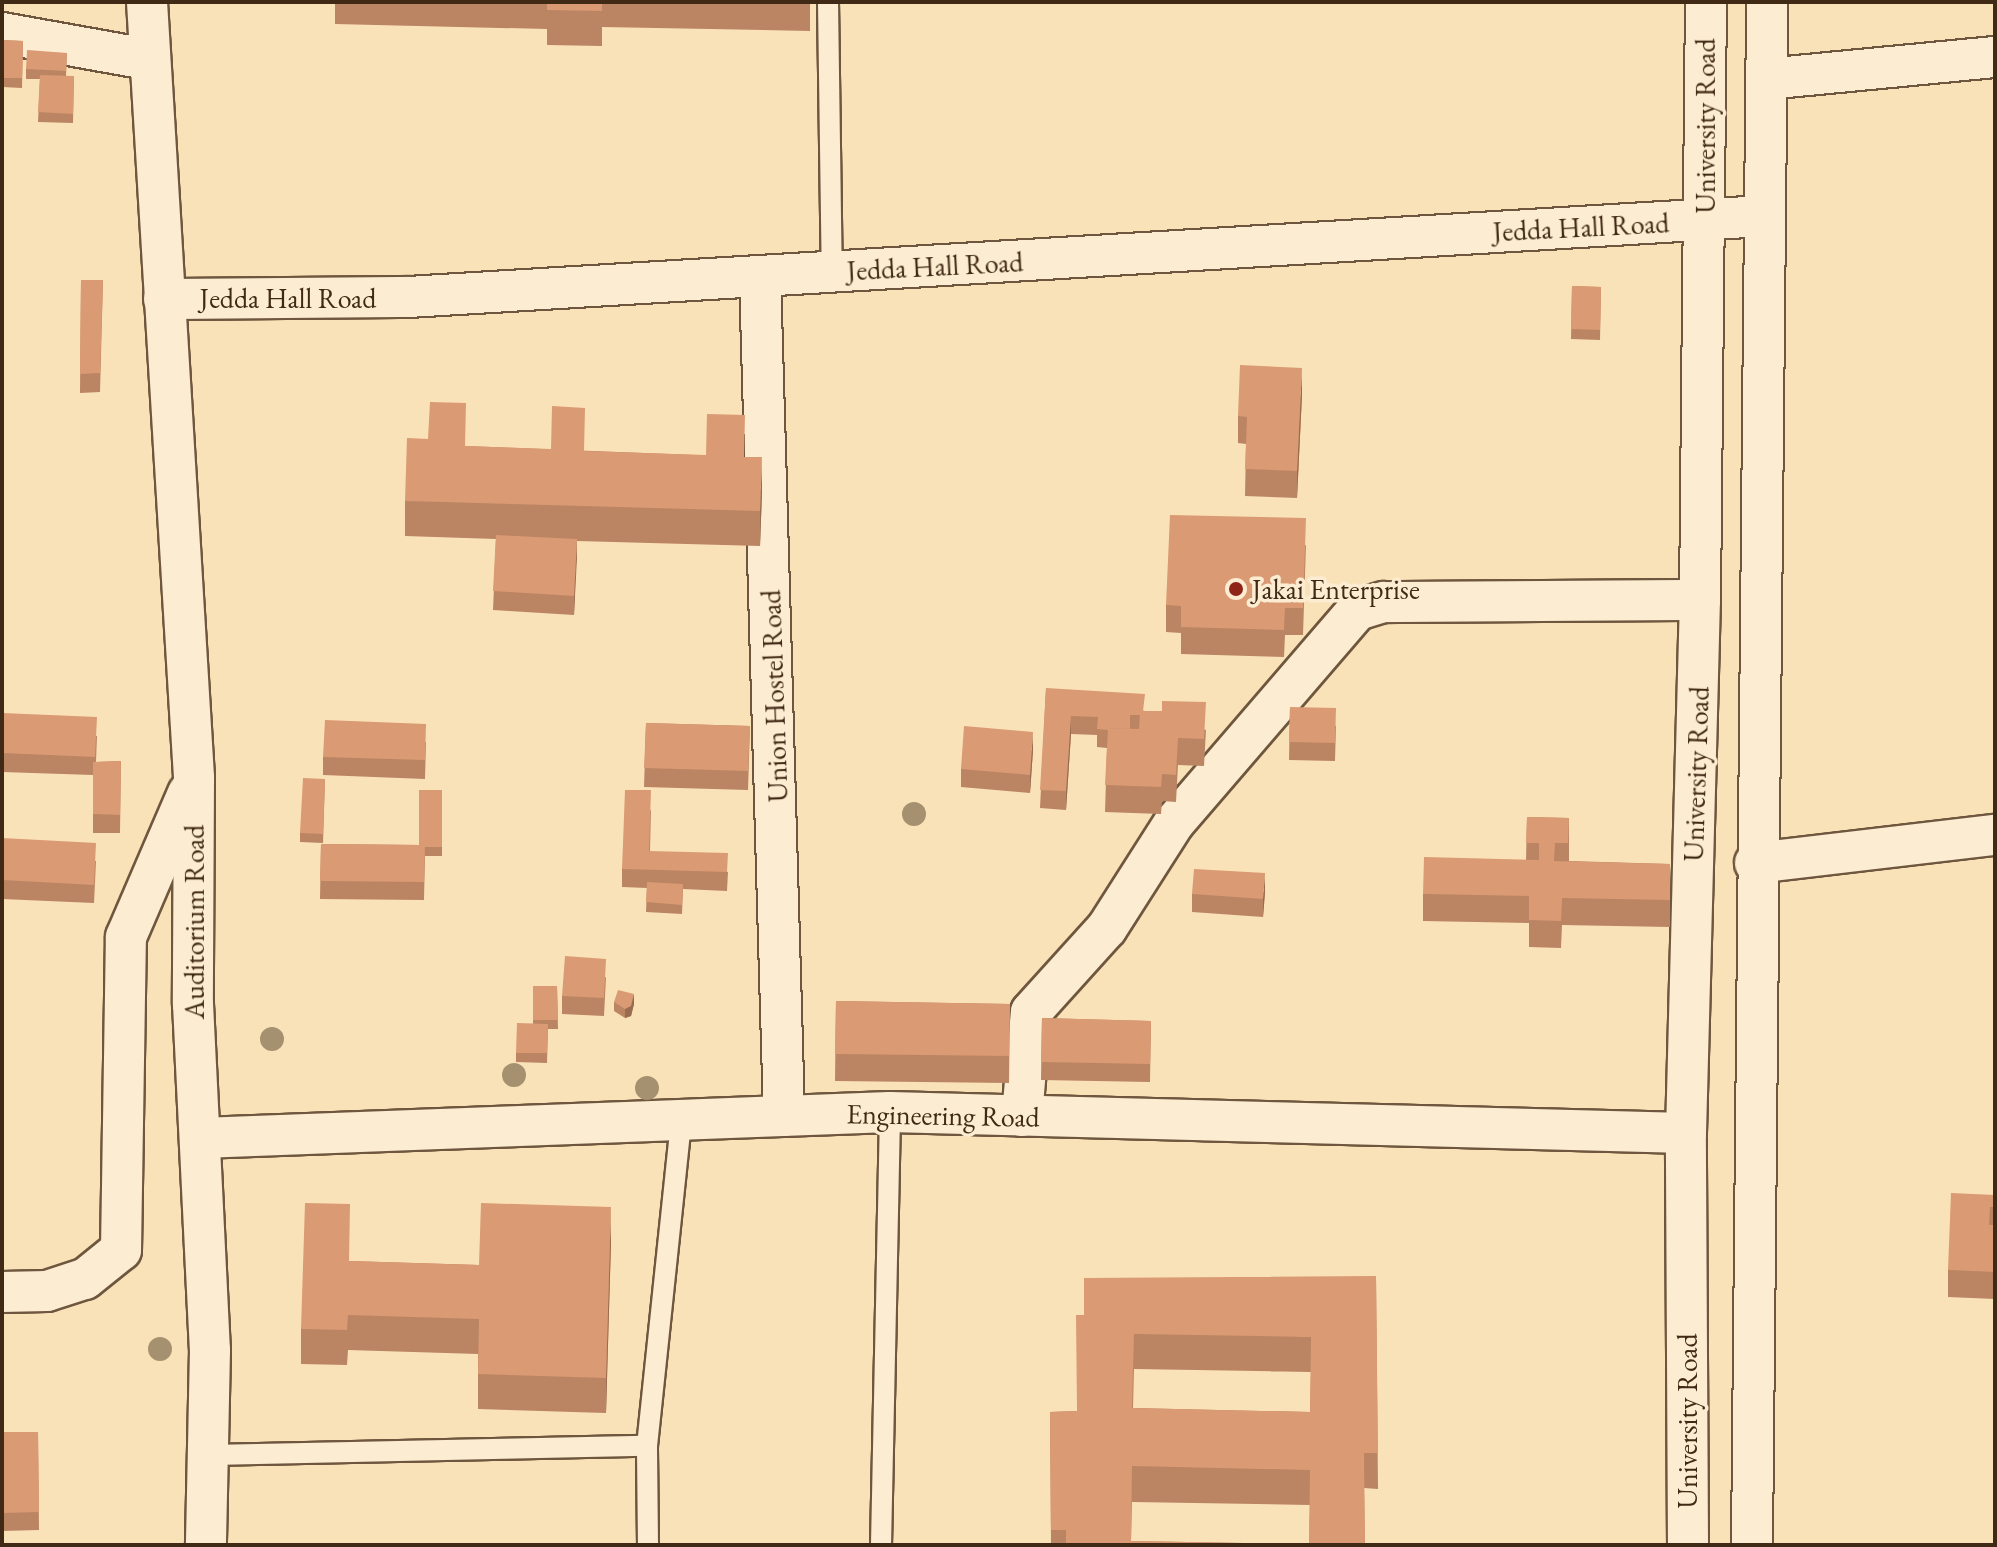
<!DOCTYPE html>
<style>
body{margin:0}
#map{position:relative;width:1997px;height:1547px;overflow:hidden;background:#fae2b8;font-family:"EB Garamond",serif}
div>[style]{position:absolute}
.roads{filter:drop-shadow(2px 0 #6e573e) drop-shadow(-2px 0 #6e573e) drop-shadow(0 2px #6e573e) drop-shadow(0 -2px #6e573e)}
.lane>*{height:20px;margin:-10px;padding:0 10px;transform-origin:10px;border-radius:10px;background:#fcecd1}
.street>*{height:40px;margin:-20px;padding:0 20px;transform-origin:20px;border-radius:20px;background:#fcecd1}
.trees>*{width:24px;height:24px;margin:-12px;border-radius:50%;background:#a5916f}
.wall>*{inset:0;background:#bb8463}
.shaded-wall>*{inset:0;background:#996c50}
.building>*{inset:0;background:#da9a73}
.dots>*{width:22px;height:22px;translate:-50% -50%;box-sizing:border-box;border:4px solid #fcecd1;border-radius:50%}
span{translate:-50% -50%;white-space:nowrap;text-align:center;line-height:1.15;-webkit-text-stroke:7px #fcecd1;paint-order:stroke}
.street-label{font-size:28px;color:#402915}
.poi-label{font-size:28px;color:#402915}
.left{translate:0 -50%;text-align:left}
.frame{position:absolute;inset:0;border:4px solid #402915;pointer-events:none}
</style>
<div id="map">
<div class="roads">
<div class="lane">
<i style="left:828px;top:2px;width:270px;rotate:89.2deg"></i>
<i style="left:209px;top:1455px;width:438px;rotate:-1.2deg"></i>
<i style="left:648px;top:1545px;width:99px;rotate:-90.6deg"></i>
<i style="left:647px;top:1446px;width:328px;rotate:-84deg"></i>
<i style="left:881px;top:1545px;width:433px;rotate:-88.8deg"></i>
</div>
<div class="street">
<i style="left:147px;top:2px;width:777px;rotate:86.53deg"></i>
<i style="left:194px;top:778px;width:226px;rotate:90.3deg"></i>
<i style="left:193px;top:1004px;width:346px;rotate:87.2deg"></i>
<i style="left:210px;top:1350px;width:195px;rotate:91.2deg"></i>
<i style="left:2px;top:33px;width:146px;rotate:10.2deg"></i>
<i style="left:1766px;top:79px;width:230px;rotate:-5.5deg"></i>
<i style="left:760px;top:276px;width:840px;rotate:88.36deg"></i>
<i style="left:164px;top:299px;width:244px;rotate:-0.5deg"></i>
<i style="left:408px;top:297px;width:1358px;rotate:-3.42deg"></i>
<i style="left:1755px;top:863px;width:242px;rotate:-6.7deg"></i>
<i style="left:1022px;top:1116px;width:104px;rotate:-85.1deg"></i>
<i style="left:1031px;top:1012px;width:113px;rotate:-47.9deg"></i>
<i style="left:1107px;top:928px;width:125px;rotate:-57.5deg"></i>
<i style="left:1174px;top:823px;width:281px;rotate:-49.3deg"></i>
<i style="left:1357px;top:610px;width:28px;rotate:-17deg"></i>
<i style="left:1384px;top:602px;width:316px;rotate:-0.4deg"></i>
<i style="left:201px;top:1138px;width:689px;rotate:-2.16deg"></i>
<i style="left:890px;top:1112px;width:796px;rotate:1.51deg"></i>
<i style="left:2px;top:1292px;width:45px;rotate:-1.3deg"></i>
<i style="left:47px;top:1291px;width:40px;rotate:-18deg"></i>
<i style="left:85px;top:1279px;width:46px;rotate:-38.9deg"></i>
<i style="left:121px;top:1250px;width:313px;rotate:-89.1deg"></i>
<i style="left:126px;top:937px;width:157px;rotate:-66.7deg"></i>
<i style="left:1688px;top:1545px;width:412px;rotate:-90.3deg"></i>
<i style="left:1686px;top:1133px;width:533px;rotate:-88.5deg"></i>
<i style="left:1700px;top:600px;width:598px;rotate:-89.43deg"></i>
<i style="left:1752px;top:1545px;width:1543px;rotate:-89.44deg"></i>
</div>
</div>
<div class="trees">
<i style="left:914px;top:814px"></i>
<i style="left:272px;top:1039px"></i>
<i style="left:514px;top:1075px"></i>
<i style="left:647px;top:1088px"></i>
<i style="left:160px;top:1349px"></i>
</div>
<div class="wall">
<i style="clip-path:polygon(335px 2px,810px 2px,810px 31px,602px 27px,602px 46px,547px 45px,547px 29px,335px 24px)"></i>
<i style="clip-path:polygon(2px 40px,23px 41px,22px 88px,2px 87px)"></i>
<i style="clip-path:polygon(67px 53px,66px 76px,74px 76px,73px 123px,38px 122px,40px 79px,26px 79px,26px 69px)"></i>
<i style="clip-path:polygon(81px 280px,103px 280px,100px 392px,80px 393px)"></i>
<i style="clip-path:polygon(1572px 286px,1601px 287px,1600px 340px,1571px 339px)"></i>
<i style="clip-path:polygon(1302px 395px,1297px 498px,1245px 496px,1246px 444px,1238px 443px,1238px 416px)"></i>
<i style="clip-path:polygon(428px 439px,466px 446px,745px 457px,762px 492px,760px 546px,577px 541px,574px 615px,493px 610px,496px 539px,405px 536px,405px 501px)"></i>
<i style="clip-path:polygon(1306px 545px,1303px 635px,1285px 635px,1284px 657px,1181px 654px,1181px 633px,1166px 632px,1166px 605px)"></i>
<i style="clip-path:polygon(1046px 688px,1145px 711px,1206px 730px,1204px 766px,1178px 765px,1176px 802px,1162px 801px,1161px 814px,1105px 812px,1107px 748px,1097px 747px,1097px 735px,1071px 734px,1066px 810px,1040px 808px)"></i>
<i style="clip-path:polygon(1290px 707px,1336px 726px,1335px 761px,1289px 760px)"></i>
<i style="clip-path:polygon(2px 713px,97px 736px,96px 762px,121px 761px,120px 833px,93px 833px,93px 775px,2px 772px)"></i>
<i style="clip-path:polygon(646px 723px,750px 726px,748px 790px,644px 787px)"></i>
<i style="clip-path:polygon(426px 742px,425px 779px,323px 775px,323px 757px)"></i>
<i style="clip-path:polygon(1033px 750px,1030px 793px,961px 787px,961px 769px)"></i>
<i style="clip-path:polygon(325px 779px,323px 843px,300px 842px,300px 833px)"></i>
<i style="clip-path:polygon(442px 790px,442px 856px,425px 856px,424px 900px,320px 899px,321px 844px,419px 845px)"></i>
<i style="clip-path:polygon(651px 809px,650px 851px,728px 872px,727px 891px,683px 889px,682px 914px,646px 912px,647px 888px,622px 887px,622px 869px)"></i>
<i style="clip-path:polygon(1527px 817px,1569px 818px,1569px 861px,1670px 864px,1670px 927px,1562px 925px,1561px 948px,1529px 947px,1529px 923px,1423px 921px,1423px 894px,1526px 860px)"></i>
<i style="clip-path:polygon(2px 838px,96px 861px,94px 903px,2px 899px)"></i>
<i style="clip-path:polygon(1265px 892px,1263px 917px,1192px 912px,1192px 894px)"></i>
<i style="clip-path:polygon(606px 977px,604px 1016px,562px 1014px,562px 996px)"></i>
<i style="clip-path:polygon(533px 986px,557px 986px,558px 1029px,548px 1029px,547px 1063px,516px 1062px,516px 1053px,533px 1024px)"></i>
<i style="clip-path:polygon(836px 1001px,1010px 1004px,1009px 1083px,835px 1081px)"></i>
<i style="clip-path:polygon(614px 1002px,634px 1004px,631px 1016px,625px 1018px,614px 1011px)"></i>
<i style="clip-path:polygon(1042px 1018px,1151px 1021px,1150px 1082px,1041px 1080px)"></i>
<i style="clip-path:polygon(1995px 1195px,1995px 1299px,1948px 1297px,1948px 1270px)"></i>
<i style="clip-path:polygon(611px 1242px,606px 1413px,478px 1409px,478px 1354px,348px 1350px,347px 1365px,301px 1364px,301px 1329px,350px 1261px,479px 1265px)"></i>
<i style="clip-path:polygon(evenodd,1376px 1276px,1378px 1489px,1364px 1488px,1365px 1545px,1051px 1545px,1050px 1412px,1077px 1411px,1084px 1315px,1376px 1276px,1134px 1369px,1311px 1372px,1310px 1412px,1133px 1408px,1134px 1369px,1376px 1276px,1132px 1502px,1310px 1505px,1309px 1544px,1131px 1541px,1132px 1502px)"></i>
<i style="clip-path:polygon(2px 1432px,38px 1432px,39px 1530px,2px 1531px)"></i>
</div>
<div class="shaded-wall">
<i style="clip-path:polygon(1302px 368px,1302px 395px,1297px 498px,1297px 471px)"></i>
<i style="clip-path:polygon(762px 457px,762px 492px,760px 546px,760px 511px)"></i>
<i style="clip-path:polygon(577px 539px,577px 557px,574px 615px,574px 596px)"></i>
<i style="clip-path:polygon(1071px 716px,1071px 734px,1066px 810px,1066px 791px)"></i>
<i style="clip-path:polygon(1033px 732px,1033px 750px,1030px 793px,1030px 775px)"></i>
<i style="clip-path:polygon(1265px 873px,1265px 892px,1263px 917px,1263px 899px)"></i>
<i style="clip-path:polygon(634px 994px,634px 1004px,631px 1016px,625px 1018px,625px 1009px)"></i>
<i style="clip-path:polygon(611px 1207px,611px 1242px,606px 1413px,606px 1378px)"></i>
</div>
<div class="building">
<i style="clip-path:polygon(547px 2px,602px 2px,602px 11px,547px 10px)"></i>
<i style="clip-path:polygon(2px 40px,23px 41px,22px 78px,2px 78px)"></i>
<i style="clip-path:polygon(27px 50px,67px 53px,66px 71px,26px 69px)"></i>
<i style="clip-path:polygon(40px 75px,74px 76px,73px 114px,38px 112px)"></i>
<i style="clip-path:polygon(81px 280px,103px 280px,100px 373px,80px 374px)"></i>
<i style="clip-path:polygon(1572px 286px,1601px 287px,1600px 330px,1571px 329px)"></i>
<i style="clip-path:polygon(1240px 365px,1302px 368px,1297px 471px,1245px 469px,1247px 417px,1238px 416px)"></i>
<i style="clip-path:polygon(430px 402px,466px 403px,465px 446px,551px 449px,552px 406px,585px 408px,584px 451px,706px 455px,707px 414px,745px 415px,744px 457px,762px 457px,760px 511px,405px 501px,407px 438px,428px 439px)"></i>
<i style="clip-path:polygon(1170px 515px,1306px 518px,1303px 608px,1285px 608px,1284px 630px,1181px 627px,1181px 606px,1166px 605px)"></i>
<i style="clip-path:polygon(496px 535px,577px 539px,574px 596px,493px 591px)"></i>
<i style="clip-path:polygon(1046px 688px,1145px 694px,1143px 711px,1140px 711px,1140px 715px,1130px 715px,1130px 729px,1108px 728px,1108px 730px,1097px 729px,1098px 717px,1071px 716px,1066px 791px,1040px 790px)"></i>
<i style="clip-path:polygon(1162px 701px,1206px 702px,1204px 739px,1178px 738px,1176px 775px,1162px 774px,1161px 787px,1105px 785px,1108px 728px,1139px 729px,1140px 711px,1162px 711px)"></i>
<i style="clip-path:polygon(1290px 707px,1336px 708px,1335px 743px,1289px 742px)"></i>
<i style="clip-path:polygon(2px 713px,97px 717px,95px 757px,2px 753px)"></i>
<i style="clip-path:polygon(325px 720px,426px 724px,425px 760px,323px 757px)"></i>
<i style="clip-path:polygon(646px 723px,750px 726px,748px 771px,644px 768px)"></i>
<i style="clip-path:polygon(964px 726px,1033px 732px,1030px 775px,961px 769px)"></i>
<i style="clip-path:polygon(121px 761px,120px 815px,93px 814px,93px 762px)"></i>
<i style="clip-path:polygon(303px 778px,325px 779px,323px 834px,300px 833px)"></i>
<i style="clip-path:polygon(419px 790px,442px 790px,442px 847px,425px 847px,425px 845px,419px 845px)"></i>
<i style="clip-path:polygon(625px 790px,651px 790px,649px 851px,728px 853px,727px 872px,622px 869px)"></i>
<i style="clip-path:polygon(1527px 817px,1569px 818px,1568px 843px,1555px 843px,1554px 861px,1670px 864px,1670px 900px,1562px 898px,1561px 921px,1529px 920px,1529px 896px,1423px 894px,1424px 857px,1539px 860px,1539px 843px,1526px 843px)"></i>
<i style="clip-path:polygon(2px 838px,96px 843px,94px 885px,2px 880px)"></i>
<i style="clip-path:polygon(321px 844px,425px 845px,424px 882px,320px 881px)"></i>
<i style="clip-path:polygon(1194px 869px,1265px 873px,1263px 899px,1192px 894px)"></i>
<i style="clip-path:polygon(647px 882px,683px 884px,682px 905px,646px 902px)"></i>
<i style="clip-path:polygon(565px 956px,606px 959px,604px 998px,562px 996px)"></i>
<i style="clip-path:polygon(533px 986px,557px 986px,558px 1020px,533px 1020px)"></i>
<i style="clip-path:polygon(618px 990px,634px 994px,631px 1006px,625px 1009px,614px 1002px)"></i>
<i style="clip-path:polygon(836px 1001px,1010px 1004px,1009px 1056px,835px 1054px)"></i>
<i style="clip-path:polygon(1042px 1018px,1151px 1021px,1150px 1064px,1041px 1062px)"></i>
<i style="clip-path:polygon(517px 1023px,548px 1024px,547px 1053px,516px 1053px)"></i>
<i style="clip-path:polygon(1951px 1193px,1995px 1195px,1995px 1207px,1990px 1207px,1989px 1225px,1995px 1225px,1995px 1272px,1948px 1270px)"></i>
<i style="clip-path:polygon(305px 1203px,350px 1204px,349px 1261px,479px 1265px,481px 1203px,611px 1207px,606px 1378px,478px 1374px,479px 1319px,348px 1315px,347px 1330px,301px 1329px)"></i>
<i style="clip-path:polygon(evenodd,1376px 1276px,1378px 1453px,1364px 1453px,1365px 1545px,1066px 1545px,1066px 1530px,1051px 1530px,1050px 1412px,1077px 1411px,1076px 1315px,1084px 1315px,1084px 1278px,1376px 1276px,1134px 1334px,1311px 1337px,1310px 1412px,1132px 1408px,1134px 1334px,1376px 1276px,1132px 1466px,1310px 1470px,1309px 1544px,1131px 1541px,1132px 1466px)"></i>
<i style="clip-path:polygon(2px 1432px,38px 1432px,39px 1512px,2px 1513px)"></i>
</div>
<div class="dots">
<i style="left:1236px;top:589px;background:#8f2418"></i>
</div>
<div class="street-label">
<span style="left:1705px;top:126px;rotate:-90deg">University Road</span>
<span style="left:1581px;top:227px;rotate:-3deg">Jedda Hall Road</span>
<span style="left:935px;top:266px;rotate:-3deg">Jedda Hall Road</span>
<span style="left:288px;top:298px">Jedda Hall Road</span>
<span style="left:774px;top:696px;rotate:-92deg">Union Hostel Road</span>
<span style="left:1696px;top:774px;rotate:-88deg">University Road</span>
<span style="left:194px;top:922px;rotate:-90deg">Auditorium Road</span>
<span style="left:943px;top:1115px;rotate:1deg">Engineering Road</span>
<span style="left:1687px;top:1421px;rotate:-90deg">University Road</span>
</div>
<div class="poi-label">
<span class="left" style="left:1252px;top:589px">Jakai Enterprise</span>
</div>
<div class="frame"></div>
</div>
